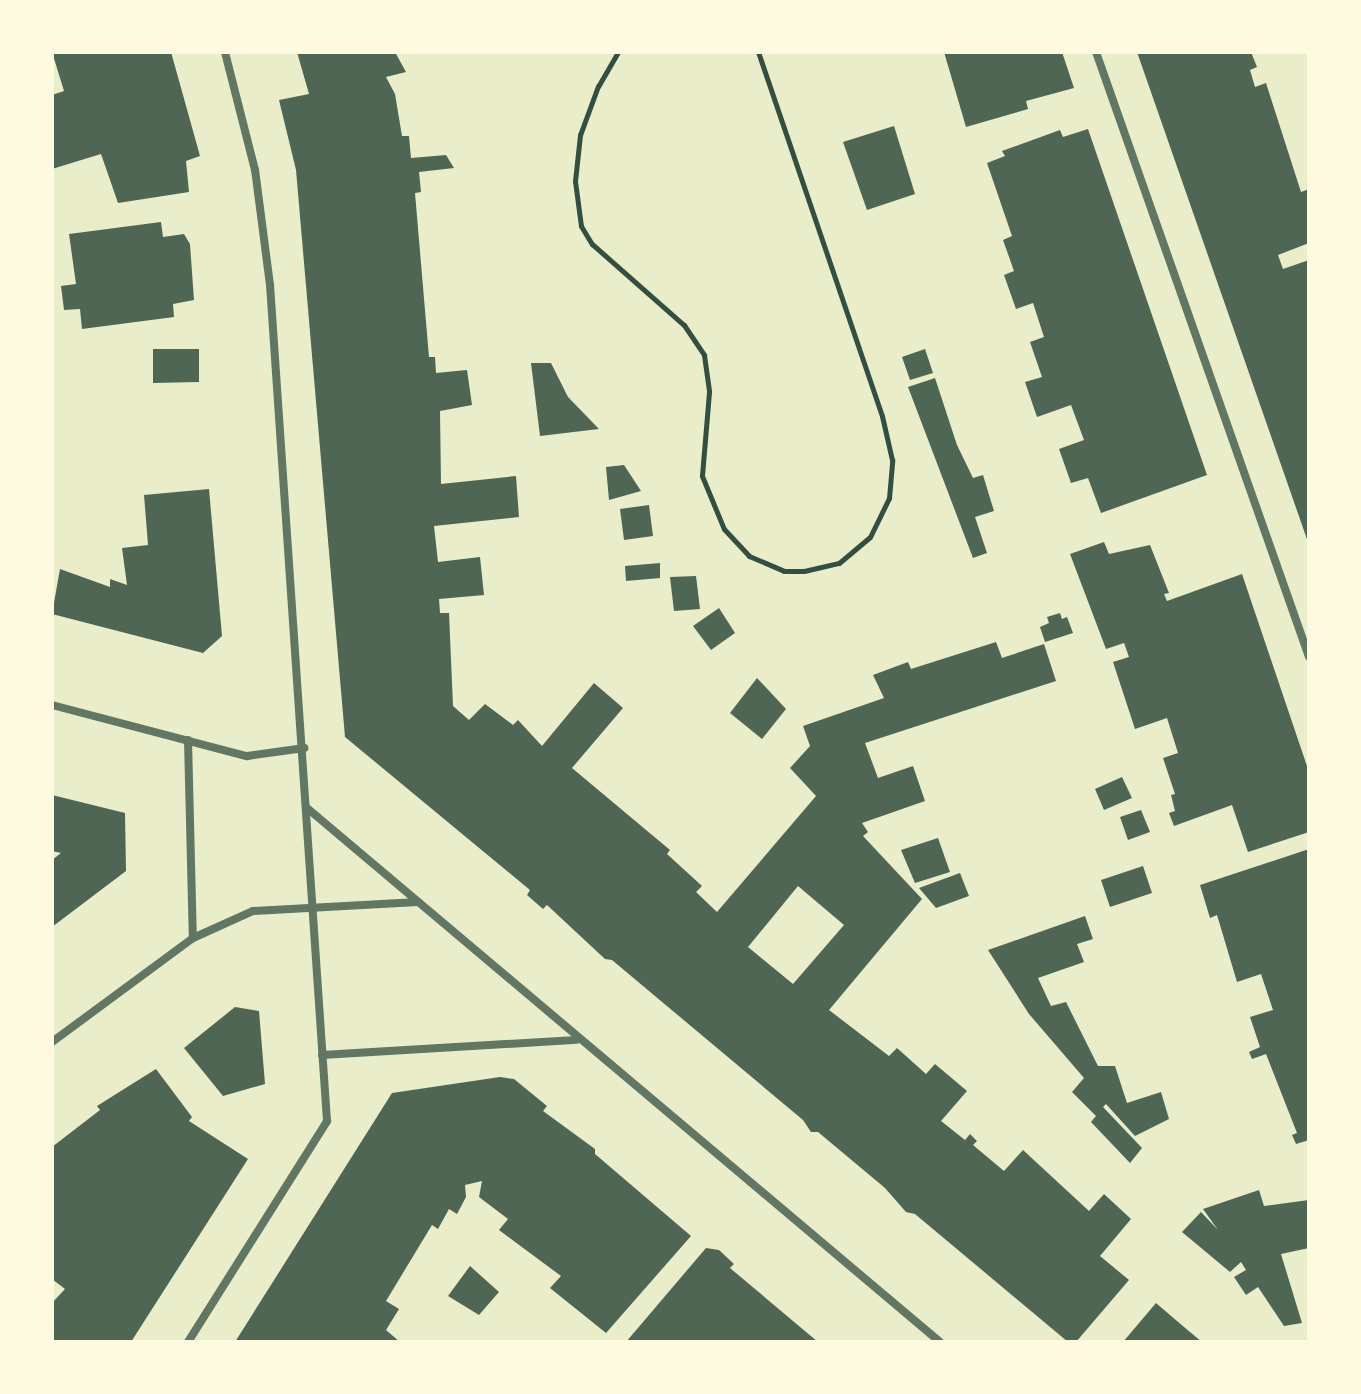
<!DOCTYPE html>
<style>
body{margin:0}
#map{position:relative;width:1361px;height:1394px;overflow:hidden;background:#e9edc9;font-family:Montserrat,sans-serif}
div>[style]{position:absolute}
.building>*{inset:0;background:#4f6655}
.path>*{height:5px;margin:-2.5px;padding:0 2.5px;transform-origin:2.5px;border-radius:2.5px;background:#344e41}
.minor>*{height:8px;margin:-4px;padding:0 4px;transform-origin:4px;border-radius:4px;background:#617663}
span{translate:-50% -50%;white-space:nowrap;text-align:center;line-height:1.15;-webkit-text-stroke:7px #fefae0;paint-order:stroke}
.frame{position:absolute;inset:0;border:54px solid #fefae0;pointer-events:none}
</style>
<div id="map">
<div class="building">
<i style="clip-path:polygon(52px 52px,171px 52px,200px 156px,186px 161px,189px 192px,118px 203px,101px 154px,52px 169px,52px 95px,64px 91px)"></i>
<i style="clip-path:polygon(evenodd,297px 52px,395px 52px,406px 72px,386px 77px,395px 94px,402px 136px,409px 136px,411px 158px,446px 155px,454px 168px,419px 172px,421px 192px,415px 193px,429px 357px,435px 357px,436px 373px,467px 370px,472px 405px,440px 411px,441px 484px,516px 476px,519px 517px,434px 526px,438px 562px,480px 557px,484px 595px,439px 599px,440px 613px,449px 613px,453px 706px,469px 720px,485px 704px,513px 725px,518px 720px,542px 746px,594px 683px,623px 708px,572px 768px,670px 850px,667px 854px,702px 886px,696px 892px,717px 912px,816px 796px,790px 768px,810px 746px,803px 726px,884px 698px,873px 675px,908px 662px,911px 669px,996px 642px,1002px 658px,1044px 644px,1056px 681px,865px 743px,878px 778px,913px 766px,925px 801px,862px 823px,868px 832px,863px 836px,922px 899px,829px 1010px,889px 1056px,897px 1048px,926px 1074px,935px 1064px,967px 1091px,941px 1121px,965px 1140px,970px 1134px,977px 1141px,973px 1145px,1004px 1171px,1023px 1150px,1089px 1211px,1104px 1194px,1131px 1219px,1100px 1256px,1129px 1280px,1076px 1342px,1068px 1342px,915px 1214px,906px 1212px,885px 1188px,818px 1132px,811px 1132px,803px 1120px,612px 960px,605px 959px,547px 905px,543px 909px,527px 895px,530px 890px,345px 737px,296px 170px,279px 100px,309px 94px,297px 52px,798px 886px,844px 925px,793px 984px,748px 947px,798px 886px)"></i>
<i style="clip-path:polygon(944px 52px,1062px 52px,1074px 88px,1026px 101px,1028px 109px,966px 127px)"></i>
<i style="clip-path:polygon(1137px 52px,1251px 52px,1257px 67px,1250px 70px,1255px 87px,1266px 83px,1301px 192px,1309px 189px,1309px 243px,1278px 255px,1283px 269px,1309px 260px,1309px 545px)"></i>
<i style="clip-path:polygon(894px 126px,915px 194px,867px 210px,843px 142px)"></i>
<i style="clip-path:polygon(1088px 129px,1207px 475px,1101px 513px,1088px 478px,1071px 483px,1059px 449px,1084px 440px,1071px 405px,1037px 417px,1025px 382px,1042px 377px,1030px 342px,1044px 337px,1033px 303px,1016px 309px,1004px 275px,1014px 271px,1003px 240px,1012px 236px,987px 163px,1005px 156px,1002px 151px,1060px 130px,1063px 137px)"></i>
<i style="clip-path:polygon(161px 222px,163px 237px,184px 234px,190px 244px,194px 300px,173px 304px,174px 317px,82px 329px,80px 309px,64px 310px,61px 286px,76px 284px,69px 234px)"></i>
<i style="clip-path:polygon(153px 349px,199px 349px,199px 382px,153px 383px)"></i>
<i style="clip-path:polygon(925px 349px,933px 373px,910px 380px,902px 357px)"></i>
<i style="clip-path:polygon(531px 363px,551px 363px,568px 397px,599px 429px,540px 436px)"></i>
<i style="clip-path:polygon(935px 378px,957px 445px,973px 478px,983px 475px,994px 511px,975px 517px,987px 553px,973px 558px,908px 387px)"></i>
<i style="clip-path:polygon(624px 465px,641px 491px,609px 500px,606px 467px)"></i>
<i style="clip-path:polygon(209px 489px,222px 636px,203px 653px,52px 614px,60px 569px,110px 587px,110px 579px,127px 585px,122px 548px,148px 545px,144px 495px)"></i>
<i style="clip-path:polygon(649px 505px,653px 536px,624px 540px,620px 509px)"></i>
<i style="clip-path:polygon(1104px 542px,1109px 554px,1150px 545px,1169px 593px,1164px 594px,1167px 601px,1242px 574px,1309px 772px,1309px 832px,1248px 852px,1232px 805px,1174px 826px,1169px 813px,1175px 811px,1171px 795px,1175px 794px,1163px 758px,1178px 753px,1167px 718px,1135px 729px,1113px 662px,1129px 657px,1124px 643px,1106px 649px,1070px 554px)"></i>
<i style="clip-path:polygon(660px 563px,660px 578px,626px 581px,625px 566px)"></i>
<i style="clip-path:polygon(696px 576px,700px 609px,674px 611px,670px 577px)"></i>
<i style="clip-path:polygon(719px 608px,735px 633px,711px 650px,693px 626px)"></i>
<i style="clip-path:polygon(1060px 613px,1062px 619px,1067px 617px,1073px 633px,1045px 642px,1040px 627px,1049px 623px,1047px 617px)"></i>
<i style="clip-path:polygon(757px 678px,786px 709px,762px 739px,730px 713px)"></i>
<i style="clip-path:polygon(1122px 777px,1132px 798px,1104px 810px,1095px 789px)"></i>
<i style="clip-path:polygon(52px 795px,125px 813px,126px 871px,52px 927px,52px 860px,61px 853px,52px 851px)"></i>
<i style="clip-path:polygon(1141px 810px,1150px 832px,1128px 840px,1120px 817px)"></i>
<i style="clip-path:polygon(938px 838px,950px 872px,915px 883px,901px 850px)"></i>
<i style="clip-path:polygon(1309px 849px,1309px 1140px,1296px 1144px,1292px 1135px,1297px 1133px,1266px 1054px,1252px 1059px,1249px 1052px,1260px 1047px,1250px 1017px,1273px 1010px,1261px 974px,1237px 982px,1217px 915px,1210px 918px,1200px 885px)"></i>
<i style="clip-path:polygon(1143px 866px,1152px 893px,1110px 907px,1101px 880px)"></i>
<i style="clip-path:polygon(960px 873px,969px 896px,936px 908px,919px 888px)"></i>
<i style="clip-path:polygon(1085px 916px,1093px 939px,1077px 944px,1084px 962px,1038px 978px,1051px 1006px,1066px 1002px,1098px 1066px,1115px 1066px,1127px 1103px,1161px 1092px,1169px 1119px,1135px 1136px,1106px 1104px,1103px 1107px,1142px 1148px,1130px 1163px,1091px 1122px,1096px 1116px,1072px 1092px,1084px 1078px,1029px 1014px,988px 950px)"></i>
<i style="clip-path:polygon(235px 1007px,259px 1011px,265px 1084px,223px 1096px,184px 1048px)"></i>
<i style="clip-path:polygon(156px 1069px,192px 1117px,189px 1121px,248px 1159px,131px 1342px,52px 1342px,52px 1303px,65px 1289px,52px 1279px,52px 1147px,100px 1110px,97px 1106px)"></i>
<i style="clip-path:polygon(500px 1077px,514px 1079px,547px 1106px,543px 1111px,595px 1149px,595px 1154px,691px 1236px,606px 1333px,550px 1288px,561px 1276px,499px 1230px,508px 1219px,479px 1197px,482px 1181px,465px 1185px,466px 1197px,457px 1214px,449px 1209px,438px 1229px,432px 1225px,386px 1301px,399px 1309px,386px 1330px,400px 1342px,235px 1342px,392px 1093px)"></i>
<i style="clip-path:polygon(1259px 1190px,1264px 1206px,1309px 1200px,1309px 1248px,1281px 1254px,1302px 1323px,1284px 1326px,1258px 1287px,1246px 1295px,1234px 1277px,1246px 1270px,1241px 1262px,1230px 1272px,1182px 1232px,1201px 1212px,1218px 1230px,1203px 1209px)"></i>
<i style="clip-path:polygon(706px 1248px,719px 1250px,734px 1264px,730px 1268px,818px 1342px,626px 1342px)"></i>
<i style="clip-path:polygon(470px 1266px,499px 1292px,479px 1315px,448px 1296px)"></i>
<i style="clip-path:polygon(1156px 1303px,1184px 1327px,1202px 1342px,1123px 1342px)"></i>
</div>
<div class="path">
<i style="left:618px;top:52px;width:39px;rotate:120deg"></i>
<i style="left:598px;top:86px;width:52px;rotate:110.2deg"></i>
<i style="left:580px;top:135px;width:46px;rotate:96.2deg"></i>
<i style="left:575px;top:181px;width:45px;rotate:82.4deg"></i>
<i style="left:581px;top:226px;width:21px;rotate:59deg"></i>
<i style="left:592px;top:244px;width:123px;rotate:41.4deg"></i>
<i style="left:684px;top:325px;width:36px;rotate:56deg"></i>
<i style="left:704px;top:355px;width:37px;rotate:82deg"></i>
<i style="left:709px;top:392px;width:84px;rotate:94.8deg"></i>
<i style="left:702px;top:476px;width:57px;rotate:67.5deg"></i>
<i style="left:724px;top:529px;width:37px;rotate:47deg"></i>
<i style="left:749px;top:556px;width:38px;rotate:23deg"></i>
<i style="left:784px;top:571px;width:20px"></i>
<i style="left:804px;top:571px;width:36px;rotate:-13deg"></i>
<i style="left:839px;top:563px;width:40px;rotate:-40deg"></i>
<i style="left:870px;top:537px;width:43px;rotate:-64deg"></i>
<i style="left:889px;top:498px;width:38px;rotate:-85deg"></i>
<i style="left:892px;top:460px;width:45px;rotate:-102.8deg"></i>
<i style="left:882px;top:416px;width:385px;rotate:-108.8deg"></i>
</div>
<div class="minor">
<i style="left:1096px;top:52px;width:641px;rotate:70.6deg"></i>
<i style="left:52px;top:705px;width:202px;rotate:14.7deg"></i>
<i style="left:247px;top:756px;width:58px;rotate:-8deg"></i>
<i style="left:188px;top:740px;width:198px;rotate:88.6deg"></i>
<i style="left:307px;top:808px;width:828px;rotate:40.15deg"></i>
<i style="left:52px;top:1042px;width:175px;rotate:-36.4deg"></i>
<i style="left:193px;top:938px;width:66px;rotate:-24.2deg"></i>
<i style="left:253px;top:911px;width:165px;rotate:-3.1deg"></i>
<i style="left:322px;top:1055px;width:255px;rotate:-3.4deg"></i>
<i style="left:188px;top:1342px;width:261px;rotate:-57.8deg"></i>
<i style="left:327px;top:1121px;width:838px;rotate:-93.9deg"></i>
<i style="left:270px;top:285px;width:116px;rotate:-97.4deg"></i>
<i style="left:255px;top:170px;width:122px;rotate:-104.3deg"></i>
</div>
<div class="frame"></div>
</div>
